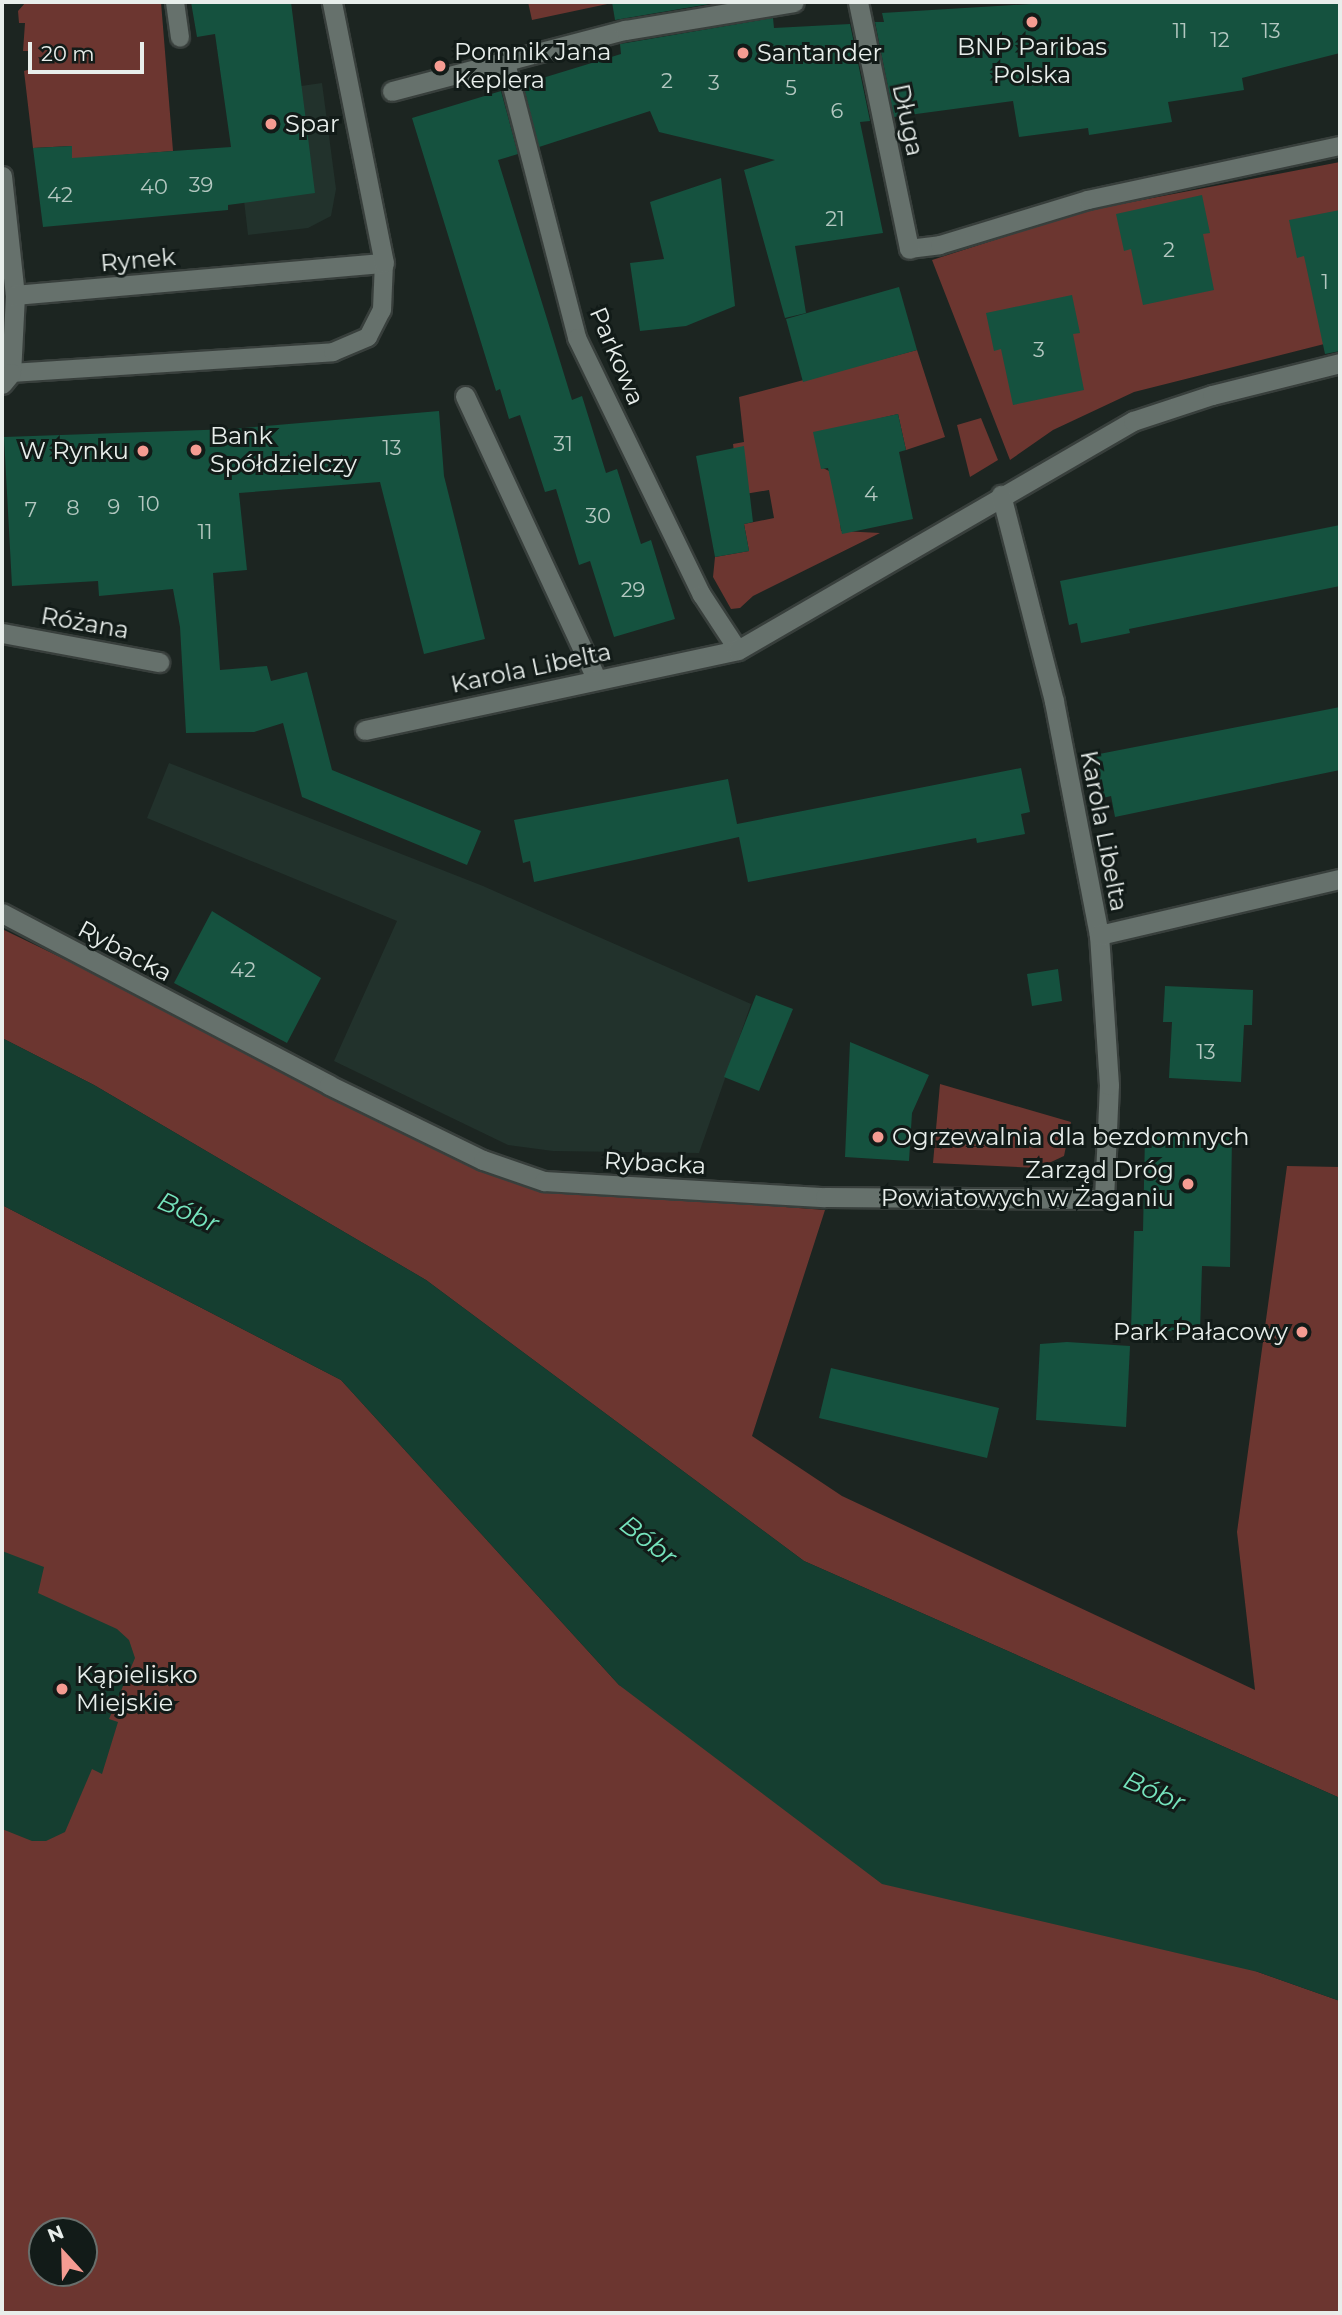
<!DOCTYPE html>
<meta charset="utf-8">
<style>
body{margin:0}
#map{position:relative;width:1342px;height:2315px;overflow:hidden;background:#1c2521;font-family:Montserrat,sans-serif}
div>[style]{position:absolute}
.built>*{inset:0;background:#22322c}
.green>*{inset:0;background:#6c3630}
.water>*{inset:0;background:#153e30}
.building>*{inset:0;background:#15523f}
.roads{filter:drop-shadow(2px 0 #383f3c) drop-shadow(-2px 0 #383f3c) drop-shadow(0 2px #383f3c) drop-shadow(0 -2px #383f3c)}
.service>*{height:18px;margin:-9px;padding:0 9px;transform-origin:9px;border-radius:9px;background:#66716c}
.pedestrian>*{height:19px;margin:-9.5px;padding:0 9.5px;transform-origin:9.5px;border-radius:9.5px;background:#66716c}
.minor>*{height:19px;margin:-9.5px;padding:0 9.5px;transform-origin:9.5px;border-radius:9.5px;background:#66716c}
.dots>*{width:19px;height:19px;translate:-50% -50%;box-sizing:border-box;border:4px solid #121b18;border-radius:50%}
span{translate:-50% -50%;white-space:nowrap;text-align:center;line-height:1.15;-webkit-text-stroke:6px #121b18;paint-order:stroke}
.number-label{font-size:21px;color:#b3c7c0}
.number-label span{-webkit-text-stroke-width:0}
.poi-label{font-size:24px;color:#e8eeeb}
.left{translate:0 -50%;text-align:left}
.right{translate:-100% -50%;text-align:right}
.street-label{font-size:24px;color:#e8eeeb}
.water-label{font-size:26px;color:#75e3bc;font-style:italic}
.frame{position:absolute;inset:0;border:4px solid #e8eeeb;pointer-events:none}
.north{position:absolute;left:28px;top:2217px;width:70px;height:70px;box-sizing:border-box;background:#121b18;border:2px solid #686f6c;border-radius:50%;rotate:338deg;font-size:19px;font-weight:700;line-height:28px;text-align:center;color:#e8eeeb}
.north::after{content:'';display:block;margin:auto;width:24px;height:32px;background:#f59c92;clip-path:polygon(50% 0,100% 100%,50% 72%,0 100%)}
.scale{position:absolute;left:28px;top:42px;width:116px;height:32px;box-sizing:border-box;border:4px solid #e8eeeb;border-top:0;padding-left:9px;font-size:21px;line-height:24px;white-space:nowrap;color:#e8eeeb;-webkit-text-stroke:5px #121b18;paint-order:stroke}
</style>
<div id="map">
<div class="built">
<i style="clip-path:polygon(322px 83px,336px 189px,331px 216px,308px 228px,248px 235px,232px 96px)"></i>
<i style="clip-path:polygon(169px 763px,483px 886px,751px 1004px,699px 1153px,553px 1151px,508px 1145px,334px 1061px,397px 921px,147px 818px)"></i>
</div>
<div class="green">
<i style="clip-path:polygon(26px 2px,161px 2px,173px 151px,72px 159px,71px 146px,33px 148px,24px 71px,31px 69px,28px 51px,23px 51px,25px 23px,19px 23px,18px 11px)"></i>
<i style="clip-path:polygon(528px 2px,612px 2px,612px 3px,532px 20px)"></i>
<i style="clip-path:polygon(1340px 162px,1340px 340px,1134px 392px,1053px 430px,1010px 460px,932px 260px,1085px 211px)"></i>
<i style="clip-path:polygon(917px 350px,945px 437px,906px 450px,898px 414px,814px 434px,823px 468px,835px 474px,841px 531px,880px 533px,753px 596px,740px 608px,731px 609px,713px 577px,715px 557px,749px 551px,744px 524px,774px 518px,769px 490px,739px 495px,733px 444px,744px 442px,739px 397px)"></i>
<i style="clip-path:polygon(981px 418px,998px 460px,970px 477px,957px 425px)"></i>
<i style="clip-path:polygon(2px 929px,541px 1189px,825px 1210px,752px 1436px,842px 1496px,1255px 1690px,1237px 1532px,1287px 1166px,1340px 1167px,1340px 1798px,804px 1561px,426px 1280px,94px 1085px,2px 1038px)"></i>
<i style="clip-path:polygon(940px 1084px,1071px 1122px,1064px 1156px,1038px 1168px,933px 1163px)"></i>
<i style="clip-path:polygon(evenodd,2px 1205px,341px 1380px,619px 1685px,1258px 1972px,1340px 2001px,1340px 2313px,2px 2313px,2px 1205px,42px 2231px,84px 2231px,84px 2273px,42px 2273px,42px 2231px)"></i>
</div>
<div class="water">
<i style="clip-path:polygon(2px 1038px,94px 1085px,426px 1280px,804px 1561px,1340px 1798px,1340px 2001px,1258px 1972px,882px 1884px,619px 1685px,341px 1380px,2px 1205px)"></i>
<i style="clip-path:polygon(2px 1551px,44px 1567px,38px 1593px,117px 1629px,129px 1640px,135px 1658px,109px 1719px,118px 1722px,102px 1774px,92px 1769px,65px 1832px,46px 1841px,32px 1841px,2px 1829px)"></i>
</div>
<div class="building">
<i style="clip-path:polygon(191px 2px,291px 2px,315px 193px,228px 205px,228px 210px,43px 227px,33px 148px,72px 146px,72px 158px,231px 147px,215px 34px,197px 37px)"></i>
<i style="clip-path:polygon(612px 2px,721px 2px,615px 20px)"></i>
<i style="clip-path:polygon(1064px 2px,1340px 2px,1340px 53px,1242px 78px,1244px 90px,1168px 102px,1172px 122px,1089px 135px,1088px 128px,1019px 137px,1013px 101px,894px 117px,875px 22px,884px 22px,882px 13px)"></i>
<i style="clip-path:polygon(773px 18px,774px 28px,850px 24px,870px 121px,860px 122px,883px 233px,795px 246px,806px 313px,785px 318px,744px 170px,775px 160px,659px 132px,650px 111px,539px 147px,523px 84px,621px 54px,620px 44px)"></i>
<i style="clip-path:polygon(501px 91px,518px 154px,498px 160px,572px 400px,582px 396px,606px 473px,617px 469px,641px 544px,651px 540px,675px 619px,614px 637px,590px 561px,579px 565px,556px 489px,545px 492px,520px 415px,509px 419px,500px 389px,496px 391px,412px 118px)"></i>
<i style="clip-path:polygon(721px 178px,735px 306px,686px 326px,640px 331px,630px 263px,664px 259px,650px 202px)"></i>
<i style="clip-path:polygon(1202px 195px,1210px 233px,1203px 234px,1214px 290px,1143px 305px,1131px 249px,1124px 251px,1116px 214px)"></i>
<i style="clip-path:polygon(1340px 210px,1340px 351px,1325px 354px,1304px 256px,1297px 258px,1289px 220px)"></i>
<i style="clip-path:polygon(899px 287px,917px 350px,803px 382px,786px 319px)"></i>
<i style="clip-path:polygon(1072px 295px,1080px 333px,1073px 334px,1084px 390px,1013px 405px,1001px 349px,994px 351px,986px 313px)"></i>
<i style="clip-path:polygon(439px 411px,444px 476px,485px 639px,424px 654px,380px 482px,239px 493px,247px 570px,213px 573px,220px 670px,267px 666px,271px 681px,307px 672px,332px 770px,481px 831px,467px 865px,302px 797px,283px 723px,254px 732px,186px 733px,180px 627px,173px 589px,99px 596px,98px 581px,12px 586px,4px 437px,232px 429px)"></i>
<i style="clip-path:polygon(898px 414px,906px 450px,899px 452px,913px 519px,842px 534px,828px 468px,821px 469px,813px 432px)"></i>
<i style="clip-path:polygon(744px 446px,753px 522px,744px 524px,749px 551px,715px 557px,696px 456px)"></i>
<i style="clip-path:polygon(1340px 525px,1340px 586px,1129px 629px,1130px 633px,1081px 643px,1077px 623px,1069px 625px,1060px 581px)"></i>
<i style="clip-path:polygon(1340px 707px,1340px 770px,1115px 817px,1111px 796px,1103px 798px,1094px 755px)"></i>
<i style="clip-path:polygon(1021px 768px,1030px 812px,1021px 814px,1025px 834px,977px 843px,976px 838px,748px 882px,739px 837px,534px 882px,530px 861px,523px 863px,514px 820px,728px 779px,737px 824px)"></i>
<i style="clip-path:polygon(212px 911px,321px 978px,287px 1043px,174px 983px)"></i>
<i style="clip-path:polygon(1058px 969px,1062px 1001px,1032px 1006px,1027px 974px)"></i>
<i style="clip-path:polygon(1165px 986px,1253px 990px,1252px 1025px,1244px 1025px,1241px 1082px,1169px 1078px,1172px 1022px,1163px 1022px)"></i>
<i style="clip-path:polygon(756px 995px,793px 1009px,759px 1091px,724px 1077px)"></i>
<i style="clip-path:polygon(850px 1042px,929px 1075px,912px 1113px,909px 1161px,845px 1157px)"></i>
<i style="clip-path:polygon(1145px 1135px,1232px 1137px,1230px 1267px,1202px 1266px,1200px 1332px,1131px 1330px,1134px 1231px,1143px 1231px)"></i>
<i style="clip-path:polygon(1067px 1342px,1130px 1346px,1126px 1427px,1036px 1420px,1040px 1344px)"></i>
<i style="clip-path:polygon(831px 1368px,999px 1408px,987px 1458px,819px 1418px)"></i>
</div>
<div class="roads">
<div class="service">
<i style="left:175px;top:2px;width:36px;rotate:82deg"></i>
<i style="left:505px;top:59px;width:288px;rotate:75.5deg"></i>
<i style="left:577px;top:338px;width:286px;rotate:64.1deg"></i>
<i style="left:702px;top:595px;width:66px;rotate:56.8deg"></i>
<i style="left:909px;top:249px;width:31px;rotate:-7deg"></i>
<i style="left:940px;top:245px;width:155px;rotate:-16.9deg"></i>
<i style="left:1088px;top:200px;width:258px;rotate:-12.1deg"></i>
<i style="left:11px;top:373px;width:323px;rotate:-3.7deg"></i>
<i style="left:333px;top:352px;width:38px;rotate:-23deg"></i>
<i style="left:368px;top:337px;width:30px;rotate:-63deg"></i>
<i style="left:382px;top:310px;width:47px;rotate:-87.6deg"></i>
</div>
<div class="pedestrian">
<i style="left:858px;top:2px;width:252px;rotate:78.3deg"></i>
<i style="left:392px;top:91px;width:241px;rotate:-14.7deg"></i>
<i style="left:625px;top:30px;width:171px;rotate:-9.4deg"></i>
<i style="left:465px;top:396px;width:311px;rotate:65.1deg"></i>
</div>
<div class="minor">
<i style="left:2px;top:176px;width:120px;rotate:83.8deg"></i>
<i style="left:15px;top:295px;width:78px;rotate:92.9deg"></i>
<i style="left:11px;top:373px;width:14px;rotate:129deg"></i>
<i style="left:15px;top:295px;width:370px;rotate:-5deg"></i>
<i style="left:384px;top:263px;width:266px;rotate:-101.3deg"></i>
<i style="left:2px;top:633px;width:160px;rotate:10.5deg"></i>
<i style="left:365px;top:730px;width:381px;rotate:-12.1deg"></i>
<i style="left:738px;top:650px;width:457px;rotate:-30.1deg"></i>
<i style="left:1133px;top:421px;width:83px;rotate:-18.2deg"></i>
<i style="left:1212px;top:395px;width:132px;rotate:-14deg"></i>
<i style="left:2px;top:913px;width:369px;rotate:27.7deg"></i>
<i style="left:329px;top:1085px;width:171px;rotate:26deg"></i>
<i style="left:483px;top:1160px;width:65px;rotate:19deg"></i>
<i style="left:544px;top:1181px;width:281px;rotate:3.3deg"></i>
<i style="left:825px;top:1197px;width:279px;rotate:0.4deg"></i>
<i style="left:1104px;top:1199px;width:114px;rotate:-87.5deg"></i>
<i style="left:1109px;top:1085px;width:150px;rotate:-93.8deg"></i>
<i style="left:1099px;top:935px;width:238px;rotate:-100.9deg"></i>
<i style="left:1054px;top:701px;width:213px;rotate:-104.4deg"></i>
<i style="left:1099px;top:935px;width:247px;rotate:-13.1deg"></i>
</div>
</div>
<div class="dots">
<i style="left:1032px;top:22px;background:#f59c92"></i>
<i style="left:743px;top:53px;background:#f59c92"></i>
<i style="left:440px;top:66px;background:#f59c92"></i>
<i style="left:271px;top:124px;background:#f59c92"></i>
<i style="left:196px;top:450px;background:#f59c92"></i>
<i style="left:143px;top:451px;background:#f59c92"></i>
<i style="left:878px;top:1137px;background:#f59c92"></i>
<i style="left:1188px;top:1184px;background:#f59c92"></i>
<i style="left:1302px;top:1332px;background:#f59c92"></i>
<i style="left:62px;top:1689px;background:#f59c92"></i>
</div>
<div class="number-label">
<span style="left:1180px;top:31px">11</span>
<span style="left:1271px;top:31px">13</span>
<span style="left:1220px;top:40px">12</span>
<span style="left:667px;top:81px">2</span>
<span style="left:714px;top:83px">3</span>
<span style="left:791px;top:88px">5</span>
<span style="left:837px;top:111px">6</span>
<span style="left:201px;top:185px">39</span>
<span style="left:154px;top:187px">40</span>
<span style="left:60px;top:195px">42</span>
<span style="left:835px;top:219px">21</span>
<span style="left:1169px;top:250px">2</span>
<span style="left:1325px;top:282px">1</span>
<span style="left:1039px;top:350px">3</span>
<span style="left:563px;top:444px">31</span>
<span style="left:392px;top:448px">13</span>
<span style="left:871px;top:494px">4</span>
<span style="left:149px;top:504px">10</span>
<span style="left:114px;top:507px">9</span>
<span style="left:73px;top:508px">8</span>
<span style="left:31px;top:510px">7</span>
<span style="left:598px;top:516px">30</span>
<span style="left:205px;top:532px">11</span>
<span style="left:633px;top:590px">29</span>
<span style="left:243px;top:970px">42</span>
<span style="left:1206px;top:1052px">13</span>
</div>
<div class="poi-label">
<span style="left:1032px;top:61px">BNP Paribas<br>Polska</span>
<span class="left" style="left:454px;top:66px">Pomnik Jana<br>Keplera</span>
<span class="left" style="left:757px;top:53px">Santander</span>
<span class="left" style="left:285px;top:124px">Spar</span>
<span class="left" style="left:210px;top:450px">Bank<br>Spółdzielczy</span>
<span class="right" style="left:129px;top:451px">W Rynku</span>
<span class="left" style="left:892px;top:1137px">Ogrzewalnia dla bezdomnych</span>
<span class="right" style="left:1174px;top:1184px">Zarząd Dróg<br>Powiatowych w Żaganiu</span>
<span class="right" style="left:1288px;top:1332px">Park Pałacowy</span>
<span class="left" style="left:76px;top:1689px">Kąpielisko<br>Miejskie</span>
</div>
<div class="street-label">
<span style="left:908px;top:120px;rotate:78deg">Długa</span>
<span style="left:138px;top:260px;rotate:-5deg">Rynek</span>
<span style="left:617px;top:356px;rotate:67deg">Parkowa</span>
<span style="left:85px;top:623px;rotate:10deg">Różana</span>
<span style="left:531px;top:668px;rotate:-12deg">Karola Libelta</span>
<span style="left:1104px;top:831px;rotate:79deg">Karola Libelta</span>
<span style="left:125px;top:951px;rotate:28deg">Rybacka</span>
<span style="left:655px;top:1163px;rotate:3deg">Rybacka</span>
</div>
<div class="water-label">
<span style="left:188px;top:1213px;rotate:24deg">Bóbr</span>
<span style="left:648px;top:1541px;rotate:38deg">Bóbr</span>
<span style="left:1154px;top:1792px;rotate:24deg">Bóbr</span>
</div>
<div class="frame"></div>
<div class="north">N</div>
<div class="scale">20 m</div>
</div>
